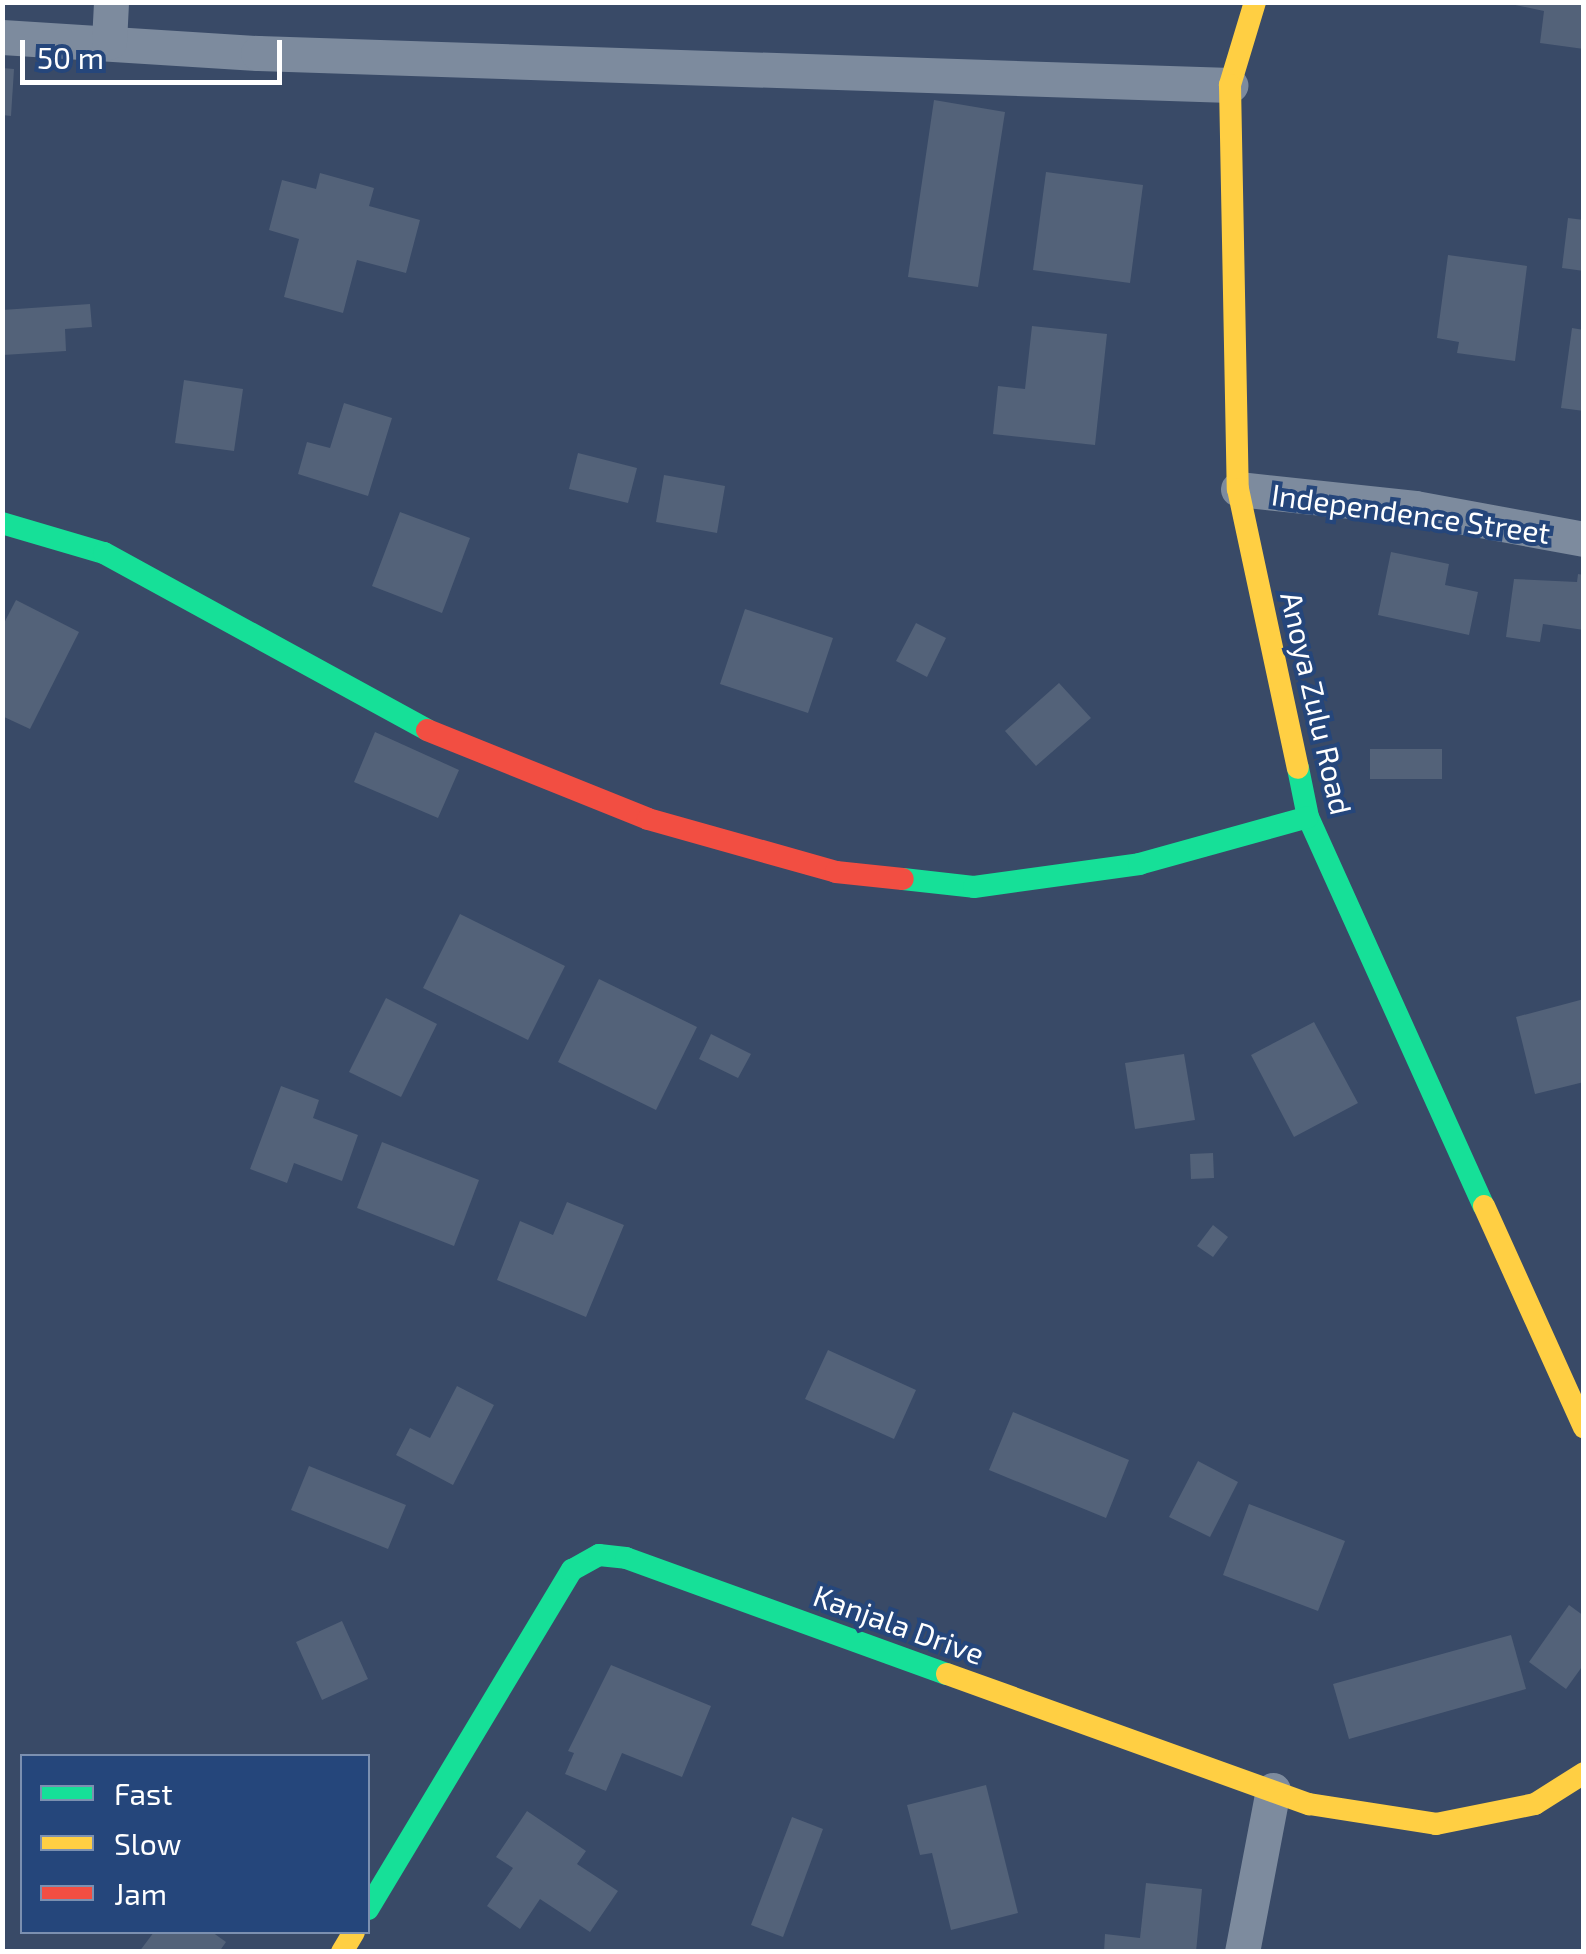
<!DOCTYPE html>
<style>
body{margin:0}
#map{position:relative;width:1586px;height:1954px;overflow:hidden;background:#394a67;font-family:"Exo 2",sans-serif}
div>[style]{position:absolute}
.building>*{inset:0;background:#536279}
.street>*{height:35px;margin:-17.5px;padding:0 17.5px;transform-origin:17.5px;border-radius:17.5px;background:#7d8b9e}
.fast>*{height:22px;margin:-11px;padding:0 11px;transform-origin:11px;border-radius:11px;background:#16e098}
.slow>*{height:22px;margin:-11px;padding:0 11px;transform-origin:11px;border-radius:11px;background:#ffcf43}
.jam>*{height:22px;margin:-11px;padding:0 11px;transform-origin:11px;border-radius:11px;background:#f24e42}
span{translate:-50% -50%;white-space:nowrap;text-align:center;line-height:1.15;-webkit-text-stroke:8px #25467b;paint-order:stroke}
.street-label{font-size:30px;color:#fff}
.frame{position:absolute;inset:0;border:5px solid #fff;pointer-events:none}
.legend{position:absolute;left:20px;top:1754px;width:350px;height:180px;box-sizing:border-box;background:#25467b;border:2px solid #7c90b0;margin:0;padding:12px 18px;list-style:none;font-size:30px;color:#fff}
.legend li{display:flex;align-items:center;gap:20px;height:50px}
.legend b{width:50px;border:2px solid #7c90b0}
.scale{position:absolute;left:20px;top:40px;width:262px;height:45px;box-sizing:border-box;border:5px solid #fff;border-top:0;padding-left:12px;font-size:30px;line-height:35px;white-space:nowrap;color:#fff;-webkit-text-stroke:8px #25467b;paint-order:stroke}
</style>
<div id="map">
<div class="building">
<i style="clip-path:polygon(1501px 2px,1584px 2px,1584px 49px,1540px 43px,1544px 11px)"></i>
<i style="clip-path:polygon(2px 68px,14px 69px,11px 116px,2px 115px)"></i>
<i style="clip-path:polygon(934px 100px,1005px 112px,978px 287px,908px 277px)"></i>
<i style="clip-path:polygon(1046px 172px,1143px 185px,1130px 283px,1033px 270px)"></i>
<i style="clip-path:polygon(320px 173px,374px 188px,369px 206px,420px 220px,406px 273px,357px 260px,343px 313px,284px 297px,299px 239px,269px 230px,282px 180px,316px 189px)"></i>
<i style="clip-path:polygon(1568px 218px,1584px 220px,1584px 271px,1562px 268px)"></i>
<i style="clip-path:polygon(1448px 255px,1527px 266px,1515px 361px,1457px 353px,1459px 342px,1437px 338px)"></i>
<i style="clip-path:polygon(90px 304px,92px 327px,65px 329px,66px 351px,3px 355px,2px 310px)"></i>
<i style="clip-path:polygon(1032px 326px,1107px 334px,1095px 445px,993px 434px,998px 386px,1025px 389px)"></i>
<i style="clip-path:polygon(1572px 328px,1584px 330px,1584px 411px,1561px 408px)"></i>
<i style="clip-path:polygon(184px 380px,243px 389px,234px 451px,175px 443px)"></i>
<i style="clip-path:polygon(344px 403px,392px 418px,368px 496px,298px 474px,307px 442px,330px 448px)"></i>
<i style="clip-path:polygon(578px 453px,637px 468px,628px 503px,569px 489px)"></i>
<i style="clip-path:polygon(664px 475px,725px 486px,717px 533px,656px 522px)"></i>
<i style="clip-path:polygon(400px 512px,470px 538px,442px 613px,372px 586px)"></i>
<i style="clip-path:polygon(1391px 552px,1449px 564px,1445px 585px,1478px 592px,1469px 635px,1378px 615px)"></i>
<i style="clip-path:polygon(1578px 574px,1584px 575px,1584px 630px,1543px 624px,1540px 642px,1506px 637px,1514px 579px,1577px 582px)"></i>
<i style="clip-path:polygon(16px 600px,79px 632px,30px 729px,2px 716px,2px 627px)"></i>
<i style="clip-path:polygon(745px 609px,833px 638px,808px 713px,720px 684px)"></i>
<i style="clip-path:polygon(916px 623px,946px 638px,927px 677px,896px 661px)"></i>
<i style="clip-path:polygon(1059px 683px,1091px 718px,1036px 766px,1005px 731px)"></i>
<i style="clip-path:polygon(375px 732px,459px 770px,438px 818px,354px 782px)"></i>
<i style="clip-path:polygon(1370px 749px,1442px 749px,1442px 779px,1370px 779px)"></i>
<i style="clip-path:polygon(460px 914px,565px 966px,528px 1040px,423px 988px)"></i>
<i style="clip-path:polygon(599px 979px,697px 1027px,656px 1110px,558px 1062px)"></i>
<i style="clip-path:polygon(386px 998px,437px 1024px,401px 1097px,349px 1072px)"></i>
<i style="clip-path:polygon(1584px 999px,1584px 1082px,1535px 1094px,1516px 1017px)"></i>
<i style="clip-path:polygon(1314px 1022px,1358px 1103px,1294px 1137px,1251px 1055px)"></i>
<i style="clip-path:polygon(711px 1034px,751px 1054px,738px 1078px,699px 1059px)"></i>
<i style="clip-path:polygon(1184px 1054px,1195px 1120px,1135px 1129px,1125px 1063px)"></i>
<i style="clip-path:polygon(281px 1086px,319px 1100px,313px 1118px,358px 1135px,342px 1181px,294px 1163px,287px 1183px,250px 1169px)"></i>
<i style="clip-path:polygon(382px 1142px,479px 1180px,454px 1246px,357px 1208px)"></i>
<i style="clip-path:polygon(1213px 1153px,1214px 1178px,1191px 1179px,1190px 1154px)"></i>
<i style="clip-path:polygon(567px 1202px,624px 1225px,586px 1317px,497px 1280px,520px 1221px,553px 1235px)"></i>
<i style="clip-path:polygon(1213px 1225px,1228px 1237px,1213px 1257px,1197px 1246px)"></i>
<i style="clip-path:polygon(828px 1350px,916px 1390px,894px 1439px,805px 1399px)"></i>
<i style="clip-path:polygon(457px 1386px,494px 1405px,453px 1485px,396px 1455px,410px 1428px,430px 1438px)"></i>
<i style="clip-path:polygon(1013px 1412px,1129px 1460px,1106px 1518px,989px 1470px)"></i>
<i style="clip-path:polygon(1198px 1461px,1238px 1482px,1210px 1537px,1169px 1517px)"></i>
<i style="clip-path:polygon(309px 1466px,406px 1505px,388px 1549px,291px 1510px)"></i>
<i style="clip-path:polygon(1249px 1504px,1345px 1541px,1318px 1611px,1223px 1575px)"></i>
<i style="clip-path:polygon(1569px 1605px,1584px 1616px,1584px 1664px,1566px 1689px,1529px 1662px)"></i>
<i style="clip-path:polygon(342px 1621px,368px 1679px,322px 1700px,296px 1642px)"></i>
<i style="clip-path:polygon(1511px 1635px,1526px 1689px,1349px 1739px,1333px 1684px)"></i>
<i style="clip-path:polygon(611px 1665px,711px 1706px,682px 1777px,622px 1753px,606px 1791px,565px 1774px,574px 1753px,568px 1751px)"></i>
<i style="clip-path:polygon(986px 1785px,1018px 1913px,951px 1930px,932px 1853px,920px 1855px,907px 1805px)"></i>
<i style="clip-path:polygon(527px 1811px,586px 1851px,577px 1864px,618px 1891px,590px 1932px,540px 1899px,520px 1929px,487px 1906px,513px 1868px,496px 1857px)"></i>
<i style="clip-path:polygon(792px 1817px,823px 1829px,783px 1937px,751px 1925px)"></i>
<i style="clip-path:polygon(1146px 1883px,1202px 1889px,1196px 1952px,1104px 1952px,1105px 1934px,1140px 1938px)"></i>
<i style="clip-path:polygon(154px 1932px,212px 1932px,226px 1942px,219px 1952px,139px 1952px)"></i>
</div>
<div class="street">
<i style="left:2px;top:37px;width:256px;rotate:3.6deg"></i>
<i style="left:258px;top:53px;width:973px;rotate:1.89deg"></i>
<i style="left:109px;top:42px;width:40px;rotate:-87.1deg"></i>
<i style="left:1238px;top:489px;width:178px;rotate:6.1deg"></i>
<i style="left:1415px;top:508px;width:172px;rotate:10.4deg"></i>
<i style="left:1242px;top:1952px;width:165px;rotate:-79.2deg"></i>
</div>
<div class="fast">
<i style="left:2px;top:523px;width:106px;rotate:16.4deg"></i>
<i style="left:104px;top:553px;width:368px;rotate:28.7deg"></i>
<i style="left:1298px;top:768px;width:50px;rotate:78.5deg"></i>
<i style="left:1308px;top:817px;width:427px;rotate:65.7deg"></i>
<i style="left:903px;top:879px;width:71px;rotate:6.4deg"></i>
<i style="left:974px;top:887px;width:167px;rotate:-7.9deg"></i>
<i style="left:1139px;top:864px;width:175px;rotate:-15.5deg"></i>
<i style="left:368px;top:1909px;width:396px;rotate:-59deg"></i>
<i style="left:572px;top:1570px;width:31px;rotate:-29deg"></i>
<i style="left:599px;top:1555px;width:27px;rotate:6deg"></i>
<i style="left:626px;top:1558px;width:341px;rotate:19.9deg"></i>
</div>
<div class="slow">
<i style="left:1255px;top:2px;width:87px;rotate:106.8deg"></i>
<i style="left:1230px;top:85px;width:404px;rotate:88.9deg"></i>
<i style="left:1238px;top:489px;width:285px;rotate:77.9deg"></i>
<i style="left:1484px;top:1206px;width:243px;rotate:65.7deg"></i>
<i style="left:947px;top:1674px;width:385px;rotate:19.8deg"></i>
<i style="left:1309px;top:1804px;width:129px;rotate:8.9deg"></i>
<i style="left:1436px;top:1824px;width:101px;rotate:-11.4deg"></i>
<i style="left:1535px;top:1804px;width:58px;rotate:-32.3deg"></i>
<i style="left:342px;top:1952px;width:23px;rotate:-59deg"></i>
</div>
<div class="jam">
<i style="left:427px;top:730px;width:238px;rotate:21.9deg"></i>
<i style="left:648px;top:819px;width:195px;rotate:15.7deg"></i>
<i style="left:836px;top:872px;width:67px;rotate:6deg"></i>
</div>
<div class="street-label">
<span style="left:1411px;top:513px;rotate:8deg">Independence Street</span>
<span style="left:1317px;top:703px;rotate:77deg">Anoya Zulu Road</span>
<span style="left:899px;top:1624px;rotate:20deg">Kanjala Drive</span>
</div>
<div class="frame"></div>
<ul class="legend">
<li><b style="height:12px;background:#16e098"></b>Fast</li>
<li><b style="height:12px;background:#ffcf43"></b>Slow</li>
<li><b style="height:12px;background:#f24e42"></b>Jam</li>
</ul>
<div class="scale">50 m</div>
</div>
